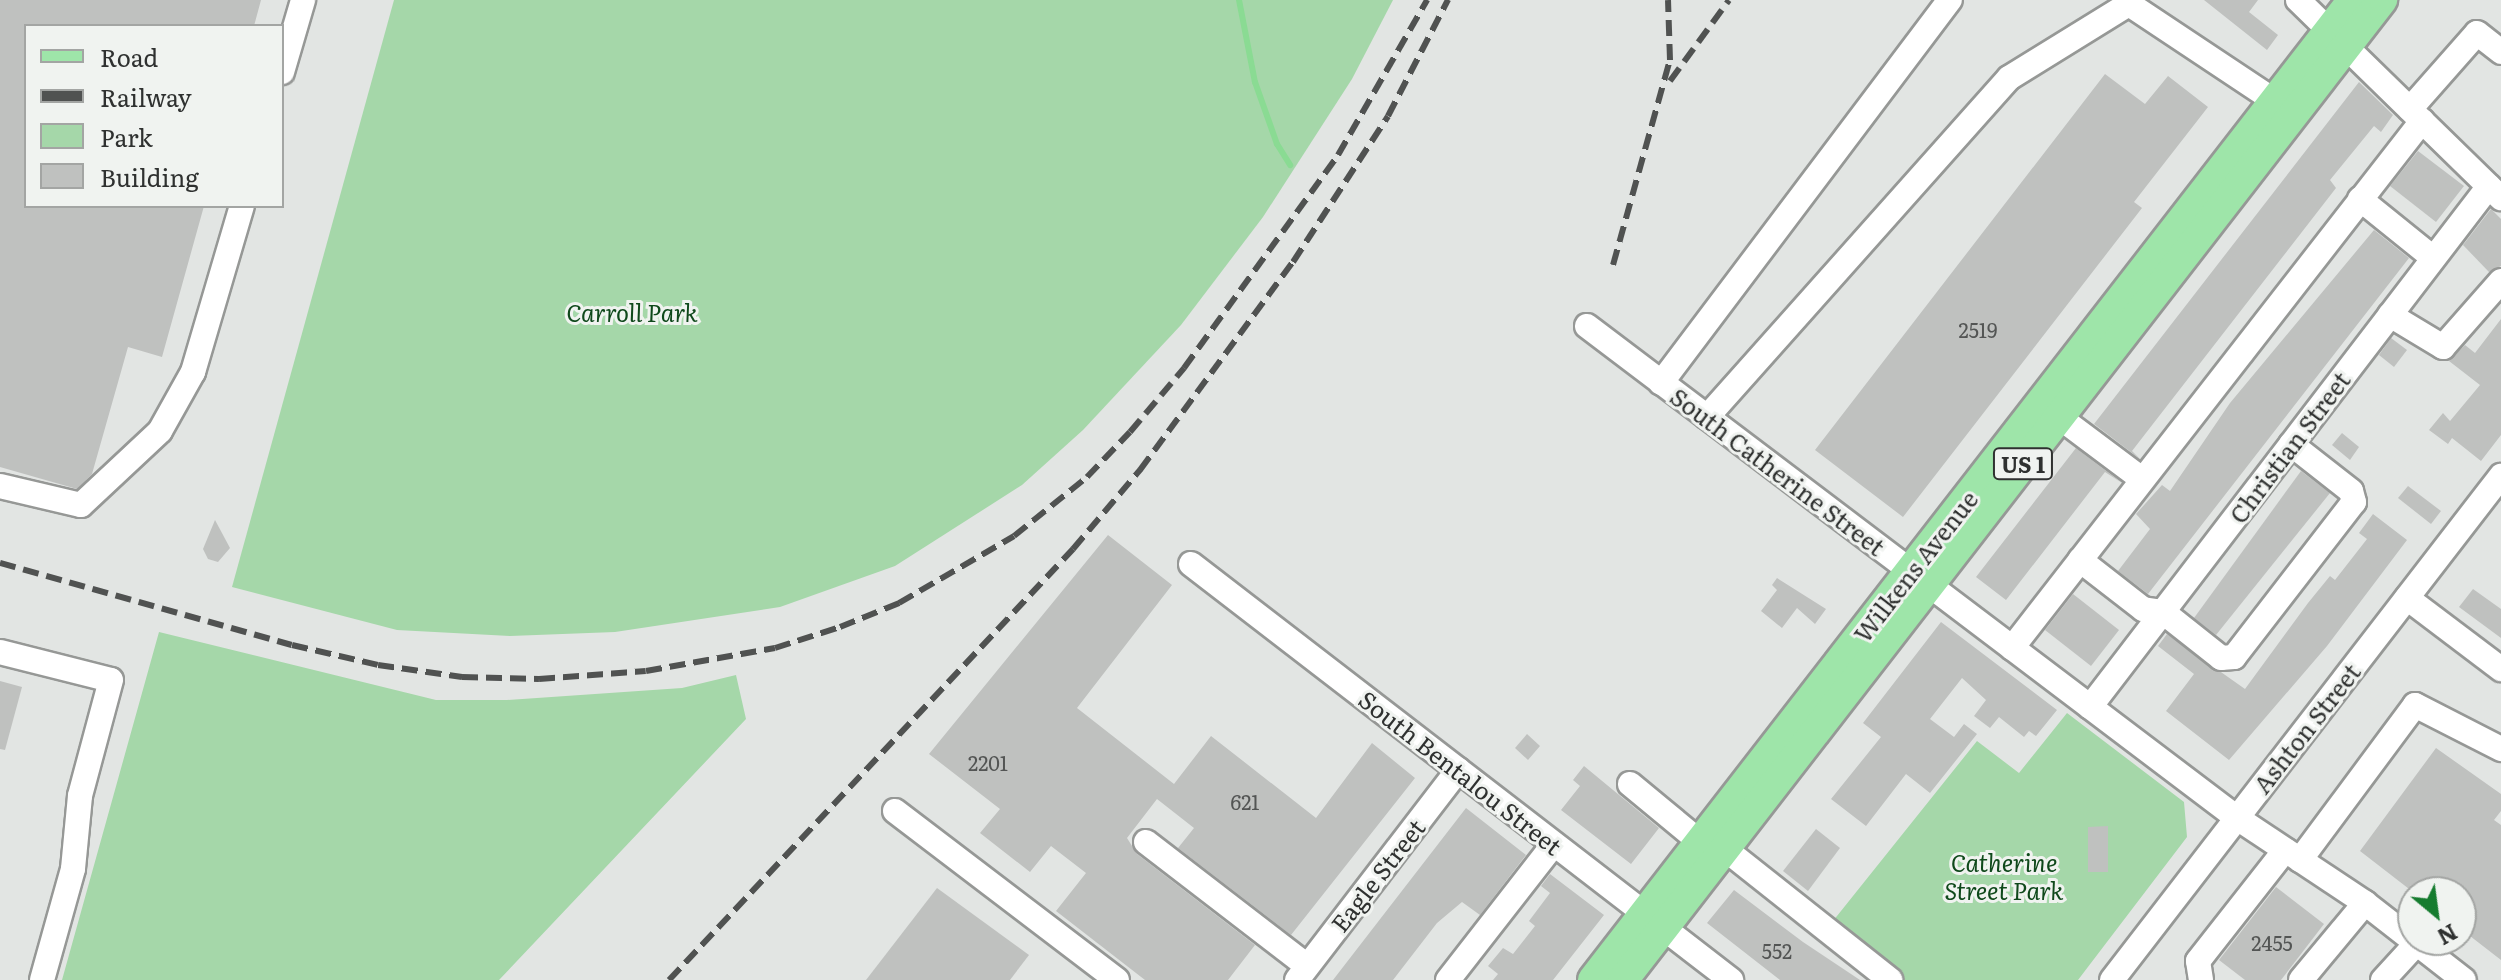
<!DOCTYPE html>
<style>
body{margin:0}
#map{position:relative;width:2501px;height:980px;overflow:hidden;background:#e2e5e3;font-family:Literata,serif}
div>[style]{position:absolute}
.green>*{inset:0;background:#a5d7a9}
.stream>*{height:6px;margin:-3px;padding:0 3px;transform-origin:3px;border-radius:3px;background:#8adb93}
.building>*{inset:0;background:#bfc1bf}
.roads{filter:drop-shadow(2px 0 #969896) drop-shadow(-2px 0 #969896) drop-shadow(0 2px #969896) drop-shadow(0 -2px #969896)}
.minor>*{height:24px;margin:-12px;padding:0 12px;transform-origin:12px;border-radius:12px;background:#fff}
.major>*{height:30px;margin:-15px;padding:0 15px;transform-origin:15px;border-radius:15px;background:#9ee5a9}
.rail>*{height:6px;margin-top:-3px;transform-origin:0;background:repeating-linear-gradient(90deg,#505251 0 16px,transparent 0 24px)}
span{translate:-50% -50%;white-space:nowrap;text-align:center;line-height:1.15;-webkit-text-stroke:6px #f0f3f0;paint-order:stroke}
.number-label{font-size:20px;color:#535554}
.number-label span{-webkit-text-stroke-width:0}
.shield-label span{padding:2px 6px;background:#f0f3f0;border:2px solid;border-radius:6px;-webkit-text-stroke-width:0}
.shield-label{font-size:22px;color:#2f3130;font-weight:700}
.park-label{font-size:24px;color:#0f491b;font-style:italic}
.street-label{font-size:24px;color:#2f3130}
.legend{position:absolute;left:24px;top:24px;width:260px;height:184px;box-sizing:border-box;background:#f0f3f0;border:2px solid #a3a5a3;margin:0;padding:10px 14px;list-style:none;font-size:24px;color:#2f3130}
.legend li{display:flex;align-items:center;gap:16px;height:40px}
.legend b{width:40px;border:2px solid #a3a5a3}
.north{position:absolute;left:2397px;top:876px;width:80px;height:80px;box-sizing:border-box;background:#f0f3f0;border:2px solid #a3a5a3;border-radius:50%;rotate:151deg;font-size:22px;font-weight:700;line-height:32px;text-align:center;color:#2f3130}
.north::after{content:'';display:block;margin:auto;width:28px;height:36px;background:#167c2f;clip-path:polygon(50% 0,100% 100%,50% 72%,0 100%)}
</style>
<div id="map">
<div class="green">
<i style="clip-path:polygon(394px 0,1393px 0,1352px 79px,1263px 217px,1181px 325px,1083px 430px,1022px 485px,895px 566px,780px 607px,615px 632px,510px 636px,397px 630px,232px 587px)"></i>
<i style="clip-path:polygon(159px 632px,436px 700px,507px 700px,682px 688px,736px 675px,746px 719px,499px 980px,62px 980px)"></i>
<i style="clip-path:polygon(2067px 713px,2184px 802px,2187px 837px,2078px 980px,1902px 980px,1829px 926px,1977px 741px,2019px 773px)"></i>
</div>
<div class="stream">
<i style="left:1239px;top:0;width:84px;rotate:79deg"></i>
<i style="left:1255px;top:82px;width:66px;rotate:70.5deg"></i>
<i style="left:1277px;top:144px;width:25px;rotate:58deg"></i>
</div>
<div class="building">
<i style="clip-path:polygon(0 0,261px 0,254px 26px,26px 26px,26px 206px,204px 206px,162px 357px,128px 347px,92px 474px,77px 489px,0 467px)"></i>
<i style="clip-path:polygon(2204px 0,2258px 0,2249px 12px,2278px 35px,2267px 50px)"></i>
<i style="clip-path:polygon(2105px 74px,2145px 104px,2168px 76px,2208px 107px,2134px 202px,2142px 208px,1903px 517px,1815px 450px)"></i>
<i style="clip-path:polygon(2359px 82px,2393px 115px,2381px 132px,2374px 126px,2330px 180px,2336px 188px,2132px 451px,2140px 459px,2094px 424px)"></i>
<i style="clip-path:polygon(2418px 151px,2464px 186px,2436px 222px,2390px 186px)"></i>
<i style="clip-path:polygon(2491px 209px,2501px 219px,2501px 266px,2489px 272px,2463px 245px)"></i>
<i style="clip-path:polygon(2374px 230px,2409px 258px,2148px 594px,2118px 571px,2150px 529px,2136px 514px,2162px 485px,2170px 491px,2230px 403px)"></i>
<i style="clip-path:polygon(2501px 319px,2501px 435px,2481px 461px,2452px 438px,2448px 444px,2429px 430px,2443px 413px,2450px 421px,2480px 385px,2449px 361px,2465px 345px,2475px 353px)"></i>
<i style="clip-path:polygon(2391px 338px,2407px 350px,2394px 367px,2379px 355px)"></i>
<i style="clip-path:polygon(2342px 433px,2359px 447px,2350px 460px,2332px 445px)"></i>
<i style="clip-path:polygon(2076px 448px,2122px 483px,2105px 472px,2006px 600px,1976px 577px)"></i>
<i style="clip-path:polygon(2301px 471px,2330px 493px,2216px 635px,2194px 618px)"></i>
<i style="clip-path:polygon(2408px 486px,2441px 511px,2431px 524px,2398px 498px)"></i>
<i style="clip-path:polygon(2373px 514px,2407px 540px,2327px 646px,2229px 760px,2166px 711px,2194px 674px,2158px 646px,2167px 634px,2245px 689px,2308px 603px,2330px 576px,2335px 580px,2367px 539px,2359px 533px)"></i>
<i style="clip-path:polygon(215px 520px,230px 548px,218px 562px,208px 559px,203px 549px)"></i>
<i style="clip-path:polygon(1108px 535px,1172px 585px,1077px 708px,1174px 784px,1211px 736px,1316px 818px,1372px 743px,1415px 778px,1291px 935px,1178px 848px,1194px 828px,1157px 799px,1127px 838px,1137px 854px,1255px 945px,1228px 980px,1145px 980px,1056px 911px,1086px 873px,1051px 846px,1030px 872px,980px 833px,1000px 809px,929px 754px)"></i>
<i style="clip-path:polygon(1777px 578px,1826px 609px,1815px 624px,1797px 608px,1782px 628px,1761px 611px,1777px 590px,1772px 585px)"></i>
<i style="clip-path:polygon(2473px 589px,2501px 609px,2501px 638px,2459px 607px)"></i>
<i style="clip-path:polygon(2073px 594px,2119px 630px,2091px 666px,2045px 630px)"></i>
<i style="clip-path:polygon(1941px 622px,2057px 710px,2036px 736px,2029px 731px,2024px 737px,1999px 717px,1990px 728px,1974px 716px,1986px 700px,1962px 678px,1930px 719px,1954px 737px,1964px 724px,1977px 734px,1930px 793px,1906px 774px,1866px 826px,1831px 799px,1881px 737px,1863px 723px)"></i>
<i style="clip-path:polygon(0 681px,22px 687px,5px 750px,0 749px)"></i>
<i style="clip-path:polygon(1527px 734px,1540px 746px,1528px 760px,1515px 748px)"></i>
<i style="clip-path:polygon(2436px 748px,2501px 794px,2501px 811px,2494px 820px,2501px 825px,2501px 960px,2461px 929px,2461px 892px,2413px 892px,2360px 851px)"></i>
<i style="clip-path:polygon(1584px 766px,1659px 828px,1631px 864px,1561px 810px,1580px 786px,1573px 780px)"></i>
<i style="clip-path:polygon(1466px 808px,1526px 855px,1480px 915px,1462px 902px,1437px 923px,1393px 980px,1333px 980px)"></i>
<i style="clip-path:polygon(2108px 826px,2108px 872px,2088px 872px,2088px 827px)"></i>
<i style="clip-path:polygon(1816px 829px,1840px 848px,1808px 891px,1783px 871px)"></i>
<i style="clip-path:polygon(1550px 874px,1604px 915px,1553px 980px,1493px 980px,1498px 974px,1488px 966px,1503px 948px,1513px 954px,1535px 926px,1529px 921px,1550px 893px,1541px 886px)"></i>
<i style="clip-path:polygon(2276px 887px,2324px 924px,2281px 980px,2245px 980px,2219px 960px)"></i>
<i style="clip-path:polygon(937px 888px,1029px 955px,1010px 980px,866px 980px)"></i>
<i style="clip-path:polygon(1734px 890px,1803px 942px,1860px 980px,1780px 980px,1707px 923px)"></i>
</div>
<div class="roads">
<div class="minor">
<i style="left:2298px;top:0;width:284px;rotate:44.3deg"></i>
<i style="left:282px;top:72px;width:75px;rotate:-73.7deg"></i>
<i style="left:2410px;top:109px;width:101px;rotate:-48.6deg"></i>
<i style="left:2477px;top:33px;width:31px;rotate:38deg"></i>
<i style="left:2360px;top:199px;width:94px;rotate:38.9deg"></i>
<i style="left:2390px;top:315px;width:62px;rotate:31.1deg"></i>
<i style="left:2443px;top:347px;width:88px;rotate:-48.7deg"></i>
<i style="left:1587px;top:326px;width:815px;rotate:37.12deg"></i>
<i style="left:2237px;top:818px;width:154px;rotate:33.6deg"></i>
<i style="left:2365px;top:903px;width:125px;rotate:37.9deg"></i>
<i style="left:1661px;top:383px;width:480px;rotate:-53deg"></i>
<i style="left:1707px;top:417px;width:454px;rotate:-48.3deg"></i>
<i style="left:2009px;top:78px;width:141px;rotate:-31.7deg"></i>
<i style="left:2129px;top:4px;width:190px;rotate:33.6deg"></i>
<i style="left:2059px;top:417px;width:104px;rotate:36.8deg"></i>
<i style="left:0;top:486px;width:83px;rotate:13.2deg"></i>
<i style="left:81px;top:505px;width:108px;rotate:-43.1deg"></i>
<i style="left:160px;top:431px;width:68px;rotate:-60.8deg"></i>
<i style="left:193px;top:372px;width:173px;rotate:-73.6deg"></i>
<i style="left:2080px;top:560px;width:80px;rotate:37.9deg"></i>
<i style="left:2143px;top:609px;width:20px;rotate:9deg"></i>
<i style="left:2163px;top:612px;width:74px;rotate:38.4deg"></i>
<i style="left:2221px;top:658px;width:13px;rotate:-4deg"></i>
<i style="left:2234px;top:657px;width:196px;rotate:-52.3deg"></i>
<i style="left:2354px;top:502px;width:11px;rotate:-105deg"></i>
<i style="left:2351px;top:491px;width:76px;rotate:-141.9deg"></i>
<i style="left:1191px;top:564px;width:682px;rotate:37.61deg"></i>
<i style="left:2407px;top:598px;width:118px;rotate:37.1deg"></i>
<i style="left:2012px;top:648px;width:668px;rotate:-52.12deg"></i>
<i style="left:0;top:652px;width:114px;rotate:14.2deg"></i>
<i style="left:111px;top:680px;width:120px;rotate:105deg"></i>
<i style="left:80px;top:796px;width:73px;rotate:95.5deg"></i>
<i style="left:73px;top:869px;width:115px;rotate:105.6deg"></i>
<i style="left:2090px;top:707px;width:656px;rotate:-52.55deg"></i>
<i style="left:1630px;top:784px;width:91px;rotate:39.6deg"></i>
<i style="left:895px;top:811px;width:279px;rotate:37.3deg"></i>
<i style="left:1146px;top:842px;width:203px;rotate:37.6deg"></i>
<i style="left:1725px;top:849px;width:211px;rotate:38.4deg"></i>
<i style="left:2300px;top:860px;width:193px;rotate:-53.4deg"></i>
<i style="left:2415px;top:705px;width:97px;rotate:27.1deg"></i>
<i style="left:1297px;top:980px;width:265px;rotate:-52.5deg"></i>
<i style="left:1448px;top:980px;width:172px;rotate:-52.1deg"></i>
<i style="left:2112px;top:980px;width:637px;rotate:-52.34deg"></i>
<i style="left:2201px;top:980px;width:19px;rotate:-99deg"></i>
<i style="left:2198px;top:961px;width:141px;rotate:-51.9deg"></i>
<i style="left:2301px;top:980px;width:100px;rotate:-50.3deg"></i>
<i style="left:2383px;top:980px;width:50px;rotate:-47.4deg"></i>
</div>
<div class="major">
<i style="left:1593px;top:980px;width:1240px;rotate:-52.21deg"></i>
<i style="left:1623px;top:980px;width:1240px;rotate:-52.24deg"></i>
</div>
</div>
<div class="rail">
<i style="left:1670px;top:81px;width:100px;rotate:-53.9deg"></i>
<i style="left:1613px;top:265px;width:213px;rotate:-74.5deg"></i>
<i style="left:1670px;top:60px;width:60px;rotate:-91.9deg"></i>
<i style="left:0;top:563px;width:303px;rotate:15.7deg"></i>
<i style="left:292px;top:645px;width:88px;rotate:13.1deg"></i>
<i style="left:378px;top:665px;width:85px;rotate:8.1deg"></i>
<i style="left:462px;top:677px;width:77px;rotate:1.5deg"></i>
<i style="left:539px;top:679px;width:107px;rotate:-4.3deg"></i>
<i style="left:646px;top:671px;width:131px;rotate:-10.1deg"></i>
<i style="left:775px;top:648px;width:68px;rotate:-17.9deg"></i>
<i style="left:840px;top:627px;width:64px;rotate:-22.1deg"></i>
<i style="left:899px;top:603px;width:133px;rotate:-30.2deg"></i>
<i style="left:1014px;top:536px;width:94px;rotate:-38.9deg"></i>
<i style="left:1087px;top:477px;width:62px;rotate:-46.3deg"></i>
<i style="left:1130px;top:432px;width:84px;rotate:-49.8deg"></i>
<i style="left:1184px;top:368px;width:263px;rotate:-54.1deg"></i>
<i style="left:1338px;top:155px;width:179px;rotate:-60.1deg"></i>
<i style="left:669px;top:980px;width:591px;rotate:-46.85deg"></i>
<i style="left:1073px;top:549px;width:104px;rotate:-49.7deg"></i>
<i style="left:1140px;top:470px;width:258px;rotate:-53.7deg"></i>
<i style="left:1293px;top:262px;width:174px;rotate:-56.9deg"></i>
<i style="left:1388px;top:116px;width:131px;rotate:-62.7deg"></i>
</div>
<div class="number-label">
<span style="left:1978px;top:329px">2519</span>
<span style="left:988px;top:762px">2201</span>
<span style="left:1245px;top:801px">621</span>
<span style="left:2272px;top:942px">2455</span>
<span style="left:1777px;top:950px">552</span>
</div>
<div class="shield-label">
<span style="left:2023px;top:464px">US 1</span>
</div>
<div class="park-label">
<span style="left:632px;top:312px">Carroll Park</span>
<span style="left:2004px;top:876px">Catherine<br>Street Park</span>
</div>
<div class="street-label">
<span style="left:2289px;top:447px;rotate:-53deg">Christian Street</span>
<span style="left:1778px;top:471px;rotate:37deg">South Catherine Street</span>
<span style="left:1915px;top:566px;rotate:-52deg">Wilkens Avenue</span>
<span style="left:2306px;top:728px;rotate:-52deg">Ashton Street</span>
<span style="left:1461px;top:772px;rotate:38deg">South Bentalou Street</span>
<span style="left:1377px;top:875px;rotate:-52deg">Eagle Street</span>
</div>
<ul class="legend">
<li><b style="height:10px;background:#9ee5a9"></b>Road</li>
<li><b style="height:10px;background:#505251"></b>Railway</li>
<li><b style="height:22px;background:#a5d7a9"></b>Park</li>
<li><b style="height:22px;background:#bfc1bf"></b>Building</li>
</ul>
<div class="north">N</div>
</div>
